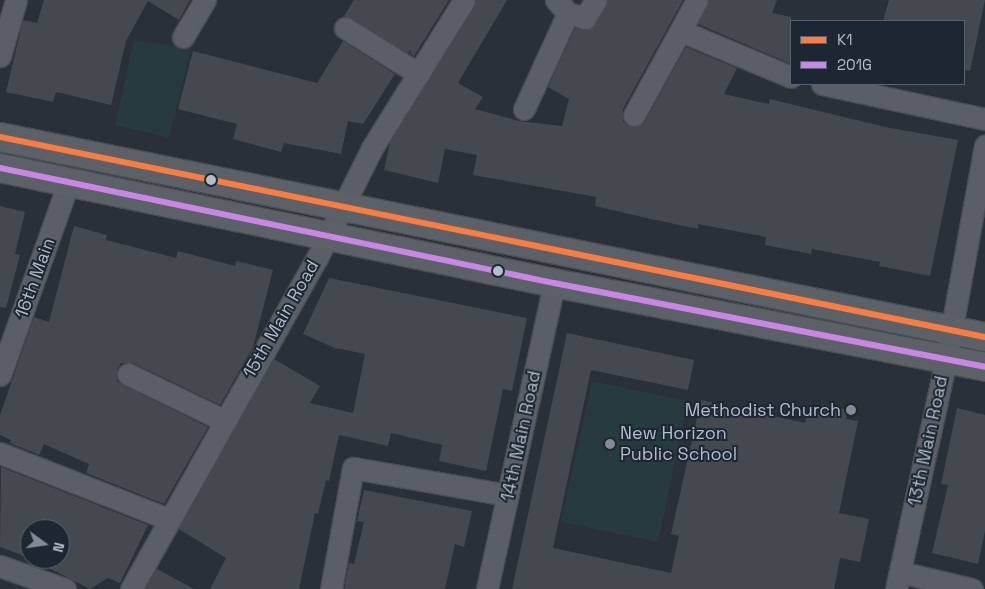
<!DOCTYPE html>
<style>
body{margin:0}
#map{position:relative;width:985px;height:589px;overflow:hidden;background:#2a3038;font-family:"Space Grotesk",sans-serif}
div>[style]{position:absolute}
.green>*{inset:0;background:#273a3e}
.building>*{inset:0;background:#444950}
.roads{filter:drop-shadow(1px 0 #484c53) drop-shadow(-1px 0 #484c53) drop-shadow(0 1px #484c53) drop-shadow(0 -1px #484c53)}
.minor>*{height:21px;margin:-10.5px;padding:0 10.5px;transform-origin:10.5px;border-radius:10.5px;background:#5a5e66}
.major>*{height:28px;margin:-14px;padding:0 14px;transform-origin:14px;border-radius:14px;background:#5c6168}
.bus-1>*{height:6px;margin:-3px;padding:0 3px;transform-origin:3px;border-radius:3px;background:#f77d43}
.bus-2>*{height:6px;margin:-3px;padding:0 3px;transform-origin:3px;border-radius:3px;background:#c787e3}
.dots>*{width:14px;height:14px;translate:-50% -50%;box-sizing:border-box;border:2px solid #1d2633;border-radius:50%}
span{translate:-50% -50%;white-space:nowrap;text-align:center;line-height:1.15;-webkit-text-stroke:4px #1d2633;paint-order:stroke}
.street-label{font-size:18px;color:#b4bcc9}
.poi-label{font-size:18px;color:#b4bcc9}
.right{translate:-100% -50%;text-align:right}
.left{translate:0 -50%;text-align:left}
.legend{position:absolute;left:790px;top:20px;width:175px;height:65px;box-sizing:border-box;background:#1d2633;border:1px solid #59626f;margin:0;padding:6px 9px;list-style:none;font-size:15px;color:#b4bcc9}
.legend li{display:flex;align-items:center;gap:10px;height:25px}
.legend b{width:25px;border:1px solid #59626f}
.north{position:absolute;left:20px;top:519px;width:50px;height:50px;box-sizing:border-box;background:#1d2633;border:1px solid #59626f;border-radius:50%;rotate:104deg;font-size:14px;font-weight:700;line-height:20px;text-align:center;color:#b4bcc9}
.north::after{content:'';display:block;margin:auto;width:18px;height:22px;background:#848b96;clip-path:polygon(50% 0,100% 100%,50% 72%,0 100%)}
</style>
<div id="map">
<div class="green">
<i style="clip-path:polygon(134px 40px,191px 48px,169px 138px,115px 125px)"></i>
<i style="clip-path:polygon(592px 381px,688px 401px,658px 542px,561px 522px)"></i>
</div>
<div class="building">
<i style="clip-path:polygon(44px 0,190px 0,179px 20px,148px 1px,126px 41px,111px 105px,56px 92px,53px 102px,6px 92px,23px 20px,37px 23px)"></i>
<i style="clip-path:polygon(354px 0,449px 0,414px 56px,410px 54px,411px 49px,408px 53px,344px 16px)"></i>
<i style="clip-path:polygon(476px 0,507px 0,458px 83px,483px 97px,475px 109px,519px 121px,562px 126px,569px 99px,548px 87px,575px 28px,589px 30px,595px 25px,608px 0,683px 0,623px 109px,623px 121px,628px 126px,635px 127px,645px 121px,686px 47px,737px 68px,724px 94px,769px 104px,770px 99px,885px 127px,958px 140px,930px 276px,879px 266px,880px 262px,812px 249px,811px 254px,765px 245px,766px 237px,698px 224px,698px 229px,651px 219px,595px 206px,596px 197px,473px 175px,477px 155px,445px 149px,438px 183px,384px 170px,390px 143px)"></i>
<i style="clip-path:polygon(709px 0,777px 0,772px 13px,791px 17px,791px 64px,698px 24px)"></i>
<i style="clip-path:polygon(889px 0,985px 0,970px 71px,964px 70px,964px 21px,883px 21px)"></i>
<i style="clip-path:polygon(343px 41px,395px 74px,363px 124px,348px 121px,341px 154px,284px 143px,281px 152px,233px 139px,237px 124px,178px 109px,193px 51px,317px 83px)"></i>
<i style="clip-path:polygon(0 206px,25px 212px,15px 254px,20px 255px,6px 308px,0 307px)"></i>
<i style="clip-path:polygon(74px 226px,107px 235px,106px 240px,176px 258px,178px 251px,235px 266px,236px 261px,273px 270px,253px 347px,220px 405px,133px 363px,121px 363px,117px 369px,117px 381px,123px 385px,208px 427px,164px 504px,86px 473px,89px 464px,44px 444px,39px 455px,10px 443px,11px 440px,0 435px,0 415px,34px 317px,49px 322px)"></i>
<i style="clip-path:polygon(329px 278px,527px 318px,512px 391px,503px 389px,486px 471px,439px 461px,442px 445px,391px 433px,388px 446px,339px 435px,329px 481px,326px 480px,318px 514px,315px 513px,299px 589px,210px 589px,226px 558px,179px 529px,274px 359px,320px 386px,310px 403px,353px 413px,365px 354px,335px 348px,303px 334px)"></i>
<i style="clip-path:polygon(567px 333px,694px 360px,688px 390px,591px 370px,553px 548px,671px 573px,679px 536px,671px 534px,701px 400px,805px 423px,808px 411px,821px 414px,822px 404px,848px 410px,846px 419px,858px 421px,839px 513px,869px 519px,860px 562px,840px 558px,834px 589px,512px 589px)"></i>
<i style="clip-path:polygon(957px 408px,985px 415px,985px 531px,978px 564px,932px 553px,948px 485px,941px 484px)"></i>
<i style="clip-path:polygon(1px 467px,148px 525px,120px 583px,108px 578px,90px 589px,31px 559px,60px 559px,60px 529px,30px 529px,30px 558px,0 547px)"></i>
<i style="clip-path:polygon(364px 490px,472px 511px,464px 547px,455px 544px,445px 589px,344px 589px,349px 563px,354px 564px,364px 522px,357px 521px)"></i>
<i style="clip-path:polygon(157px 569px,194px 589px,145px 589px)"></i>
</div>
<div class="roads">
<div class="minor">
<i style="left:568px;top:13px;width:18px;rotate:16deg"></i>
<i style="left:585px;top:18px;width:21px;rotate:-59deg"></i>
<i style="left:345px;top:28px;width:87px;rotate:31.9deg"></i>
<i style="left:681px;top:31px;width:119px;rotate:22.7deg"></i>
<i style="left:183px;top:37px;width:43px;rotate:-59.3deg"></i>
<i style="left:0;top:56px;width:58px;rotate:-74.1deg"></i>
<i style="left:822px;top:84px;width:167px;rotate:12.1deg"></i>
<i style="left:524px;top:109px;width:106px;rotate:-65.4deg"></i>
<i style="left:568px;top:13px;width:18px;rotate:-133deg"></i>
<i style="left:634px;top:115px;width:131px;rotate:-61.3deg"></i>
<i style="left:128px;top:374px;width:106px;rotate:25.8deg"></i>
<i style="left:0;top:375px;width:206px;rotate:-70.4deg"></i>
<i style="left:0;top:453px;width:180px;rotate:21.4deg"></i>
<i style="left:0;top:566px;width:69px;rotate:19.5deg"></i>
<i style="left:900px;top:572px;width:74px;rotate:13.3deg"></i>
<i style="left:131px;top:589px;width:380px;rotate:-60.7deg"></i>
<i style="left:317px;top:258px;width:123px;rotate:-63.4deg"></i>
<i style="left:372px;top:148px;width:174px;rotate:-58.1deg"></i>
<i style="left:331px;top:589px;width:123px;rotate:-79.7deg"></i>
<i style="left:353px;top:468px;width:157px;rotate:9.9deg"></i>
<i style="left:487px;top:589px;width:313px;rotate:-77.6deg"></i>
<i style="left:896px;top:589px;width:234px;rotate:-77.7deg"></i>
<i style="left:946px;top:360px;width:218px;rotate:-79.7deg"></i>
</div>
<div class="major">
<i style="left:0;top:137px;width:1005px;rotate:11.48deg"></i>
<i style="left:0;top:168px;width:566px;rotate:11.73deg"></i>
<i style="left:554px;top:283px;width:439px;rotate:11deg"></i>
</div>
</div>
<div class="bus-1">
<i style="left:0;top:137px;width:1005px;rotate:11.48deg"></i>
</div>
<div class="bus-2">
<i style="left:0;top:168px;width:566px;rotate:11.73deg"></i>
<i style="left:554px;top:283px;width:439px;rotate:11deg"></i>
</div>
<div class="dots">
<i style="left:211px;top:180px;background:#b4bcc9"></i>
<i style="left:498px;top:271px;background:#b4bcc9"></i>
<i style="left:851px;top:410px;background:#848b96"></i>
<i style="left:610px;top:444px;background:#848b96"></i>
</div>
<div class="street-label">
<span style="left:35px;top:278px;rotate:-70deg">16th Main</span>
<span style="left:281px;top:319px;rotate:-60deg">15th Main Road</span>
<span style="left:521px;top:436px;rotate:-78deg">14th Main Road</span>
<span style="left:928px;top:441px;rotate:-78deg">13th Main Road</span>
</div>
<div class="poi-label">
<span class="right" style="left:841px;top:410px">Methodist Church</span>
<span class="left" style="left:620px;top:444px">New Horizon<br>Public School</span>
</div>
<ul class="legend">
<li><b style="height:6px;background:#f77d43"></b>K1</li>
<li><b style="height:6px;background:#c787e3"></b>201G</li>
</ul>
<div class="north">N</div>
</div>
